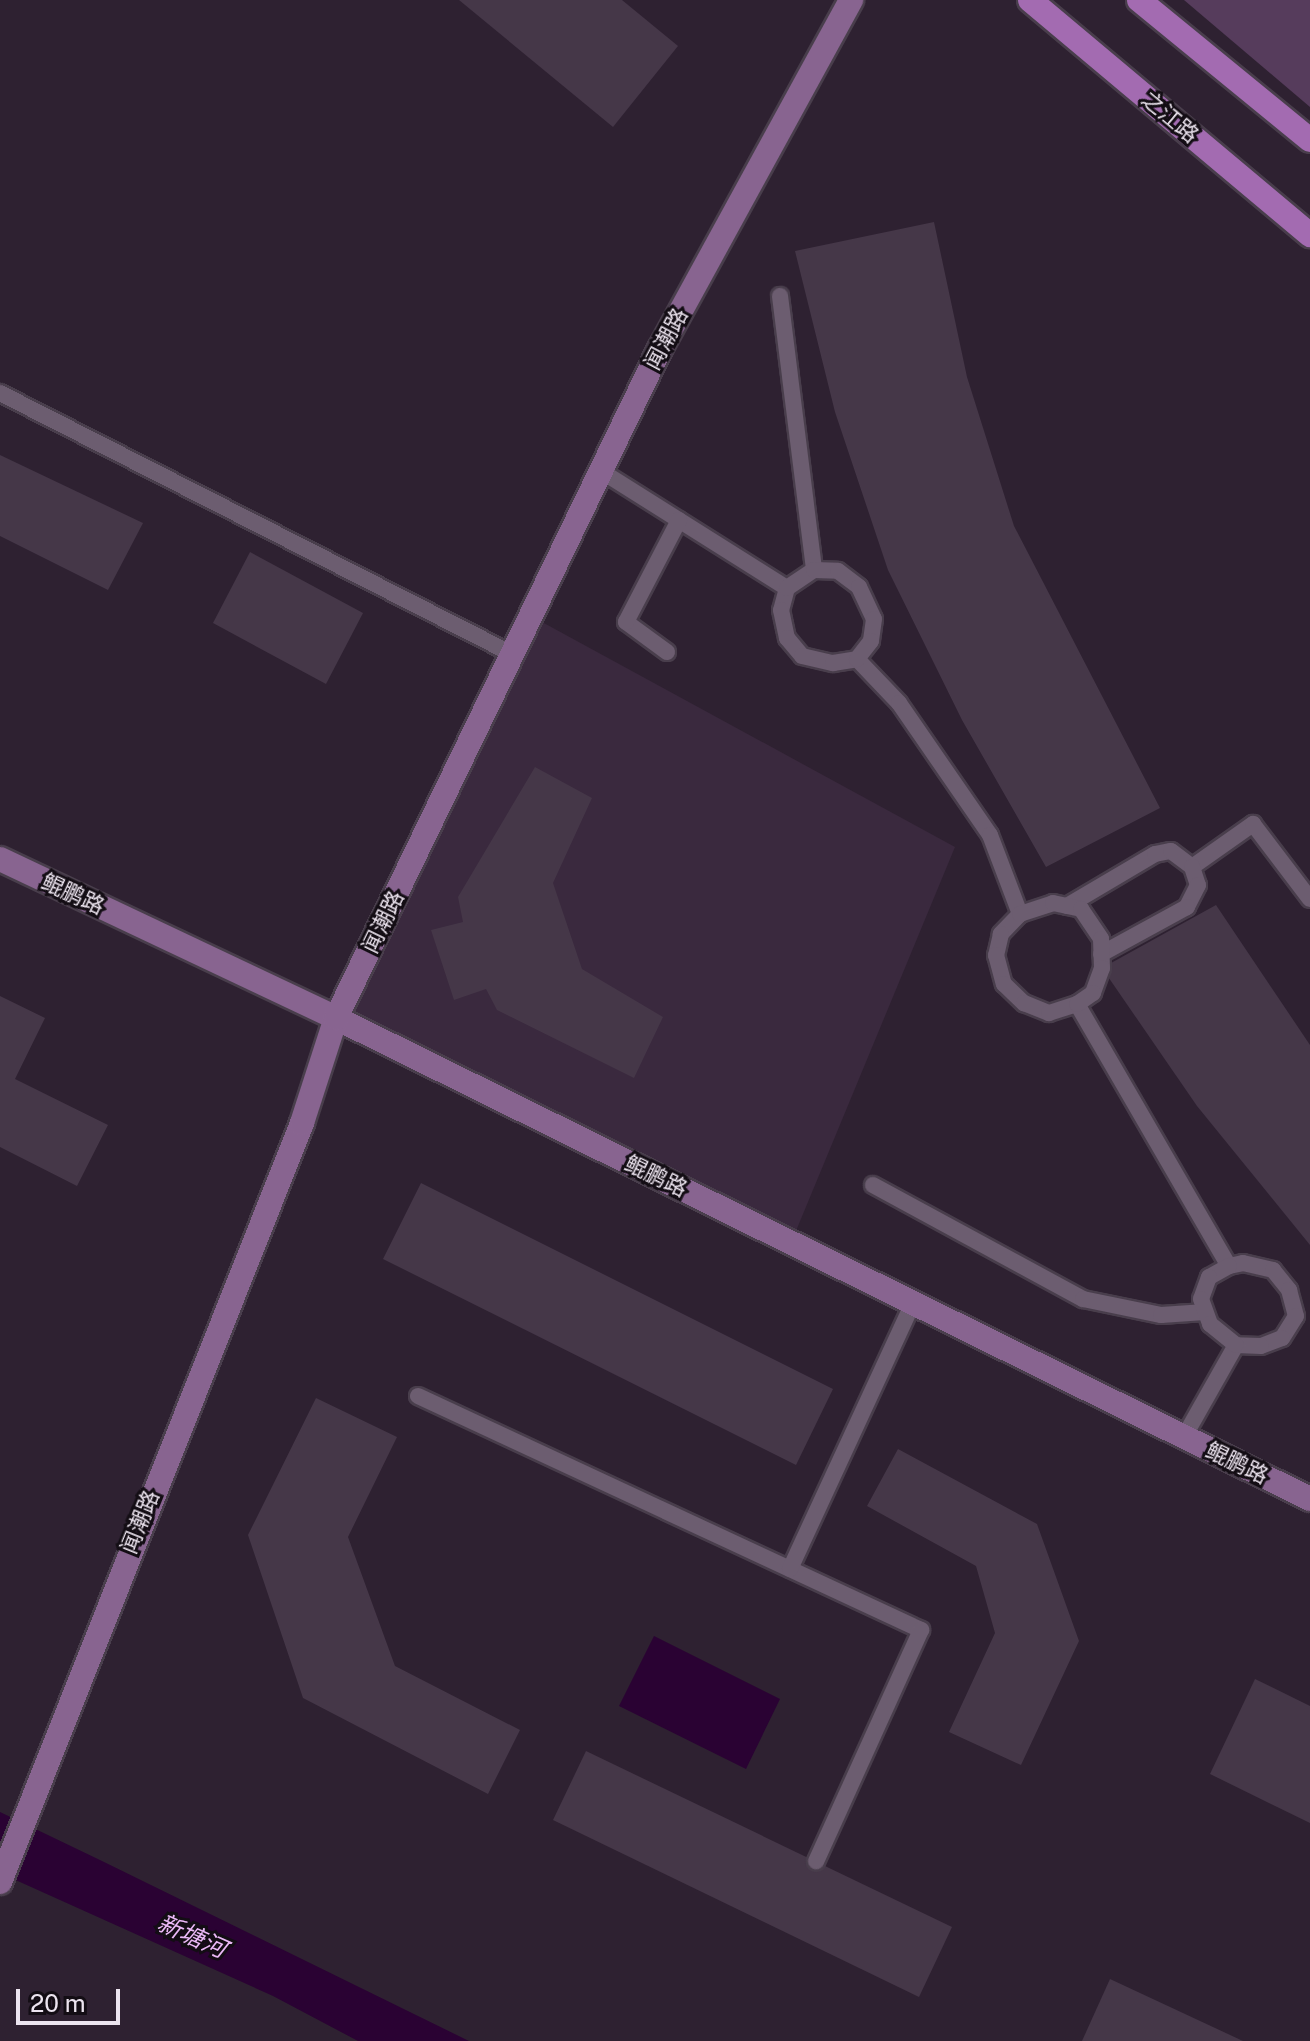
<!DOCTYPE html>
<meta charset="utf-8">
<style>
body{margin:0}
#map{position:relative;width:1310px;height:2041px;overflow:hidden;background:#2e2131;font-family:"Public Sans","Noto Sans SC",sans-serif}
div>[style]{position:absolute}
.built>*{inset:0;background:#3a293e}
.green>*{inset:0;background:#563c5c}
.water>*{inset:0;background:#2a0233}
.building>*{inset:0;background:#453748}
.roads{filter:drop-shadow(2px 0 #493e4c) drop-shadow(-2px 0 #493e4c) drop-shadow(0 2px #493e4c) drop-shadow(0 -2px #493e4c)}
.lane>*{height:16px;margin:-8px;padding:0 8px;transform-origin:8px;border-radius:8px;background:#6c5d70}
.secondary>*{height:24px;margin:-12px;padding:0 12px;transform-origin:12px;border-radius:12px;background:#886490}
.primary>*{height:24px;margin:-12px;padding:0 12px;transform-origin:12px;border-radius:12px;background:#a36bb1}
span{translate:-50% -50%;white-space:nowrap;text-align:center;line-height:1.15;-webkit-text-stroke:6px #130d14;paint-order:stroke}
.street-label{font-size:22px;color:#ece4ef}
.water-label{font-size:24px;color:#eab8f6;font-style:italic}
.scale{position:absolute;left:16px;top:1989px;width:104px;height:36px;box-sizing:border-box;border:4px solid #ece4ef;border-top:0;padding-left:10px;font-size:24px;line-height:28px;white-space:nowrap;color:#ece4ef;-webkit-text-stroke:6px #130d14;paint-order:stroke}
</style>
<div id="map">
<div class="built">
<i style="clip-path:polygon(531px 616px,955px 847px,791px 1243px,336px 1018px)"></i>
</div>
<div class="green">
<i style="clip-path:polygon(1184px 0,1310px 0,1310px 107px)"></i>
</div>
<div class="water">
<i style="clip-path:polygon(654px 1636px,780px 1699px,746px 1769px,619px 1706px)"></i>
<i style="clip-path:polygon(0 1812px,102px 1861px,469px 2041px,358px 2041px,273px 1996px,0 1873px)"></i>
</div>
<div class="building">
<i style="clip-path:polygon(459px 0,622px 0,678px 46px,613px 127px)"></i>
<i style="clip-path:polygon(934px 222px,967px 377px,1014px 526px,1160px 808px,1046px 867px,962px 720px,888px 570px,835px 412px,795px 251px)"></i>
<i style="clip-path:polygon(0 455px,143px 523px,108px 590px,0 536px)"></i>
<i style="clip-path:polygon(250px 552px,363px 613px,326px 684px,213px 623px)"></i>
<i style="clip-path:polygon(535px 767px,592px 798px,553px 883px,582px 969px,663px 1017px,634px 1078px,497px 1010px,486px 989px,454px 1000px,431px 930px,463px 922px,458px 897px)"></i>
<i style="clip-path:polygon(1216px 905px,1310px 1045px,1310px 1245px,1197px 1106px,1102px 968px)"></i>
<i style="clip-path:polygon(0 996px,45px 1018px,15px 1079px,108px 1125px,77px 1186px,0 1147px)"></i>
<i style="clip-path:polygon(421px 1183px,833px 1389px,796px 1465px,383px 1259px)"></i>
<i style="clip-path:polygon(316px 1398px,397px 1437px,348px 1537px,395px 1666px,520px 1730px,488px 1794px,303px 1698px,248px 1535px)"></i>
<i style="clip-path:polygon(898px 1449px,1037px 1524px,1079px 1641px,1021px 1765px,949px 1732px,995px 1633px,976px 1566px,867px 1506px)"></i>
<i style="clip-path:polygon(1255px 1679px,1310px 1706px,1310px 1823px,1210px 1774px)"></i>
<i style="clip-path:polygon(586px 1751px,952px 1927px,919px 1997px,553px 1820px)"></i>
<i style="clip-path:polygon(1110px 1979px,1243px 2041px,1082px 2041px)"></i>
</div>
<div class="roads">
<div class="lane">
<i style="left:780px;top:296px;width:276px;rotate:82.9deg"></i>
<i style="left:0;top:393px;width:575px;rotate:27.01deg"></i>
<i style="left:601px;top:471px;width:220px;rotate:32.2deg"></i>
<i style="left:787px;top:588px;width:23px;rotate:105deg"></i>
<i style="left:781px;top:610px;width:29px;rotate:78deg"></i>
<i style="left:787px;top:638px;width:23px;rotate:50deg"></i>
<i style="left:802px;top:656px;width:32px;rotate:13deg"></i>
<i style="left:833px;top:663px;width:24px;rotate:-9deg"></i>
<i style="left:857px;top:659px;width:61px;rotate:46.3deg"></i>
<i style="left:899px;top:703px;width:160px;rotate:55.4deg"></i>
<i style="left:990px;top:835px;width:85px;rotate:69.2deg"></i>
<i style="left:1020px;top:914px;width:28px;rotate:134deg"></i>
<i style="left:1001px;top:934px;width:22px;rotate:103deg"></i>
<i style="left:996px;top:955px;width:30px;rotate:75deg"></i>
<i style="left:1004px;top:984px;width:28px;rotate:44deg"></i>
<i style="left:1024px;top:1003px;width:27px;rotate:22deg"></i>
<i style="left:1049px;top:1013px;width:29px;rotate:-18deg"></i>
<i style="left:1077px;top:1004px;width:303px;rotate:59.9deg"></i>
<i style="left:1229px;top:1266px;width:14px;rotate:-12deg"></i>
<i style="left:1243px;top:1263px;width:31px;rotate:13deg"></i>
<i style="left:1273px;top:1270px;width:26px;rotate:51deg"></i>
<i style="left:1289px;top:1290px;width:27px;rotate:75deg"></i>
<i style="left:1296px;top:1316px;width:26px;rotate:122deg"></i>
<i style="left:1282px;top:1338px;width:22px;rotate:159deg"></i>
<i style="left:1261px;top:1346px;width:25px;rotate:-178deg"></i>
<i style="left:1236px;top:1345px;width:106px;rotate:119.5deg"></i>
<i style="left:787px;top:588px;width:32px;rotate:-34deg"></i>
<i style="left:814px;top:570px;width:24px;rotate:2deg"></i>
<i style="left:838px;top:571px;width:26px;rotate:37deg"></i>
<i style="left:859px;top:587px;width:35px;rotate:65deg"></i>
<i style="left:874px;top:619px;width:22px;rotate:98deg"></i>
<i style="left:871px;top:641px;width:23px;rotate:128deg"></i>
<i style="left:667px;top:652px;width:51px;rotate:-143.8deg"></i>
<i style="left:626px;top:622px;width:115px;rotate:-62.5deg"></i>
<i style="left:1192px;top:867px;width:75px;rotate:-35.2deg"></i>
<i style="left:1253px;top:824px;width:94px;rotate:52.8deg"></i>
<i style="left:1067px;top:906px;width:102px;rotate:-30.6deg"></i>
<i style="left:1155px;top:854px;width:16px;rotate:-11deg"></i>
<i style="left:1171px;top:851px;width:26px;rotate:37deg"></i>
<i style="left:1192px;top:867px;width:19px;rotate:72deg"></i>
<i style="left:1198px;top:885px;width:25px;rotate:117deg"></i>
<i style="left:1187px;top:907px;width:98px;rotate:151.3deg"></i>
<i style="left:1020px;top:914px;width:35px;rotate:-18deg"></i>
<i style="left:1053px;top:903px;width:29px;rotate:12deg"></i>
<i style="left:1081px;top:909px;width:36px;rotate:56deg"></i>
<i style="left:1101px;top:939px;width:29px;rotate:88deg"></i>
<i style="left:1102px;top:968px;width:27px;rotate:110deg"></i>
<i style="left:1093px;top:993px;width:19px;rotate:145deg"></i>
<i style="left:873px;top:1185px;width:239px;rotate:28.5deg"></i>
<i style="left:1083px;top:1299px;width:80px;rotate:11.6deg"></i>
<i style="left:1161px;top:1315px;width:44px;rotate:-3.9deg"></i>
<i style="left:1229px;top:1266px;width:23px;rotate:151deg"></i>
<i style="left:1209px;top:1277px;width:23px;rotate:110deg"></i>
<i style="left:1201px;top:1299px;width:27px;rotate:70deg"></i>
<i style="left:1210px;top:1324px;width:33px;rotate:39deg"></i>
<i style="left:418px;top:1396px;width:555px;rotate:24.95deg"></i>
<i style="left:921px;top:1630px;width:254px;rotate:114.4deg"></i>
<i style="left:790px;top:1569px;width:293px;rotate:-65.2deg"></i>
</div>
<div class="secondary">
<i style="left:0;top:859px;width:372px;rotate:25.3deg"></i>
<i style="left:336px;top:1018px;width:1086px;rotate:26.28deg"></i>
<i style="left:0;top:1882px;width:817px;rotate:-68.3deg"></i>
<i style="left:302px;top:1123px;width:110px;rotate:-72.1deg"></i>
<i style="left:336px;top:1018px;width:743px;rotate:-64.16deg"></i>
<i style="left:660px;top:349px;width:398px;rotate:-61.3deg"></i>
</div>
<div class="primary">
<i style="left:1030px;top:0;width:366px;rotate:40deg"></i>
<i style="left:1139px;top:0;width:221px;rotate:39.3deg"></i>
</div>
</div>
<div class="street-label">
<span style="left:1170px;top:117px;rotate:40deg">之江路</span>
<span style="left:666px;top:339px;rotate:-62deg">闻潮路</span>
<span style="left:73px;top:894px;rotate:25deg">鲲鹏路</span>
<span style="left:383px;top:922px;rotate:-64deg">闻潮路</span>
<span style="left:656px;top:1176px;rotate:26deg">鲲鹏路</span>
<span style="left:1237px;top:1463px;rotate:26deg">鲲鹏路</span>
<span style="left:140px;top:1522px;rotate:-68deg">闻潮路</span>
</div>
<div class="water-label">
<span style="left:192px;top:1936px;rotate:24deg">新塘河</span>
</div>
<div class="scale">20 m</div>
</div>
